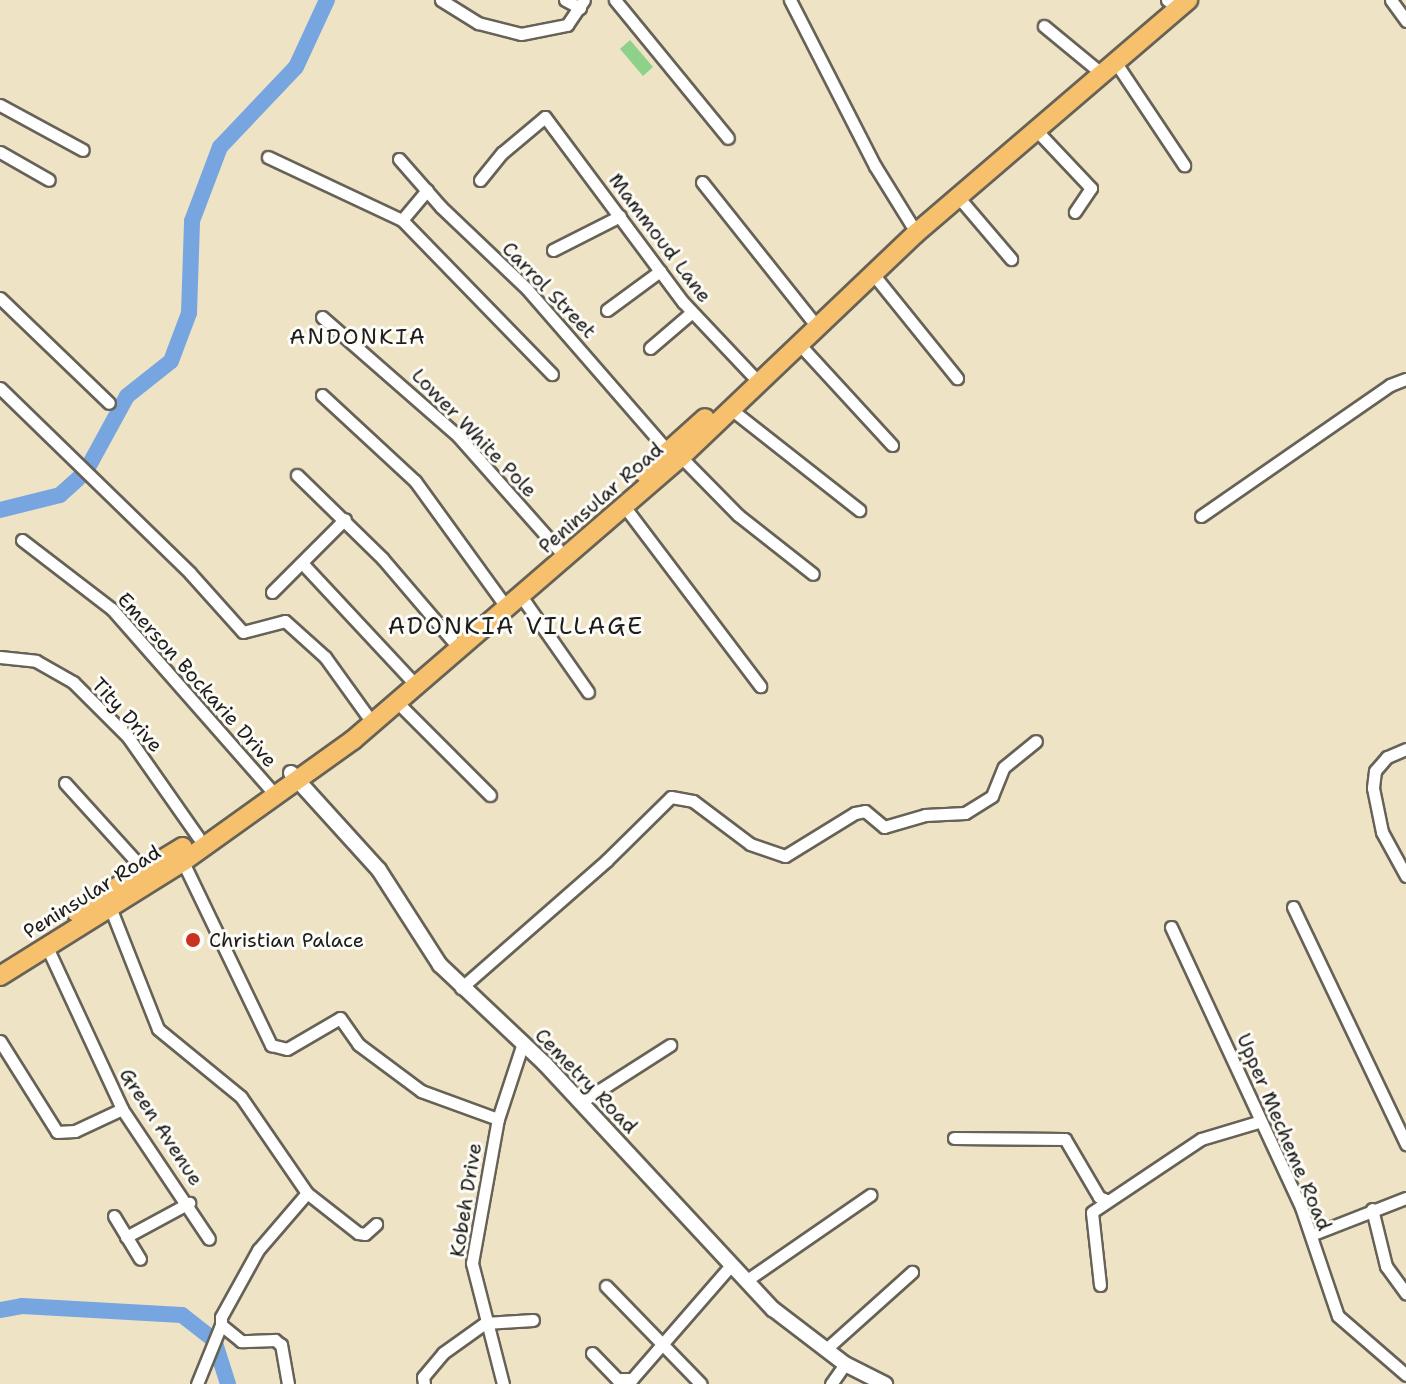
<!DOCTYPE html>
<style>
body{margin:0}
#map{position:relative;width:1406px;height:1384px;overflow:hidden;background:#efe3c5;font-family:"Shantell Sans",sans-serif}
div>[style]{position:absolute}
.green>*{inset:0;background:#8dd18a}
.river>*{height:16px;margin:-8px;padding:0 8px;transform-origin:8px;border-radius:8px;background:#77a5e0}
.roads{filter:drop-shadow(2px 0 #666257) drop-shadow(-2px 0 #666257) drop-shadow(0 2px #666257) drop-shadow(0 -2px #666257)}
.minor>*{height:11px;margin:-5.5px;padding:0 5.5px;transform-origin:5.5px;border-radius:5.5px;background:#fff}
.tertiary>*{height:14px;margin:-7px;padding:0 7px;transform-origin:7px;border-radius:7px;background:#fff}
.primary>*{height:18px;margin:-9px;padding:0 9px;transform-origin:9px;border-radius:9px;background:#f7c06c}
.dots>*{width:22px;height:22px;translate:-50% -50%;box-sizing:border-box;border:4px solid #fdfcf7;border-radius:50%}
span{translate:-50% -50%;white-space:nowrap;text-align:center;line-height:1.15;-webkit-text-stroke:6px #fdfcf7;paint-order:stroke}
.street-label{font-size:20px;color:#1c1c1c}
.poi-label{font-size:20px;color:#1c1c1c}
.left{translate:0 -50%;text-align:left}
.neighbourhood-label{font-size:22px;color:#1c1c1c;letter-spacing:2px}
.quarter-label{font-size:24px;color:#1c1c1c;letter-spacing:2px}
</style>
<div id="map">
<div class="green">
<i style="clip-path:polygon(630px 40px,653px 67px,643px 76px,620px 49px)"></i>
</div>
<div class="river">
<i style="left:86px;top:471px;width:85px;rotate:-61.3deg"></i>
<i style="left:127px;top:396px;width:56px;rotate:-38.5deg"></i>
<i style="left:171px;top:361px;width:51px;rotate:-69.4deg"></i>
<i style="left:189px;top:313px;width:92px;rotate:-88.1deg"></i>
<i style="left:192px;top:221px;width:79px;rotate:-69.3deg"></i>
<i style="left:220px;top:147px;width:110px;rotate:-46.5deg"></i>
<i style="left:296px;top:67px;width:74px;rotate:-65.2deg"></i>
<i style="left:0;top:510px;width:62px;rotate:-14deg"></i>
<i style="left:60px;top:495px;width:25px;rotate:-42deg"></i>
<i style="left:0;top:1310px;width:22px;rotate:-10deg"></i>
<i style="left:22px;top:1306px;width:160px;rotate:3.2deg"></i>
<i style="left:182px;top:1315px;width:41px;rotate:38deg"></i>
<i style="left:214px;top:1340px;width:46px;rotate:72.3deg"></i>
</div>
<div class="roads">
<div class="minor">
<i style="left:441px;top:0;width:44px;rotate:31.9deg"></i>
<i style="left:478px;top:23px;width:44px;rotate:14.3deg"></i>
<i style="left:521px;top:34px;width:47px;rotate:-11.1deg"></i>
<i style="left:567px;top:25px;width:30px;rotate:-56deg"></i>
<i style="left:565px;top:0;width:17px;rotate:28deg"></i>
<i style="left:615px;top:0;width:178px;rotate:50.7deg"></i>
<i style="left:790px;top:0;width:186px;rotate:62.9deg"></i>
<i style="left:875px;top:166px;width:68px;rotate:58.2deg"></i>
<i style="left:1167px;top:0;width:4px;rotate:34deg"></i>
<i style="left:1391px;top:0;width:26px;rotate:54deg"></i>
<i style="left:1044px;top:26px;width:66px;rotate:39.5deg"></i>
<i style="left:1116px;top:63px;width:123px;rotate:56.3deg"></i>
<i style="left:0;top:105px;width:94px;rotate:28.5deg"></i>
<i style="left:1038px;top:132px;width:77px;rotate:46.6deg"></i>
<i style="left:1091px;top:188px;width:29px;rotate:124deg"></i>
<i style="left:0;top:152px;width:56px;rotate:29.7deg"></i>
<i style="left:268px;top:157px;width:148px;rotate:25.2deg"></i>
<i style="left:402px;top:220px;width:215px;rotate:45.8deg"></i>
<i style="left:399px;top:159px;width:64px;rotate:48.8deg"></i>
<i style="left:441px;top:207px;width:119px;rotate:43.6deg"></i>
<i style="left:527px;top:289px;width:215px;rotate:49deg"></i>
<i style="left:480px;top:180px;width:35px;rotate:-51deg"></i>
<i style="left:502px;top:153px;width:56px;rotate:-39.9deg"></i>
<i style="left:545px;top:117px;width:231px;rotate:53.3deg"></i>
<i style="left:683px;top:302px;width:100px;rotate:46.6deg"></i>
<i style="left:702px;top:182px;width:175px;rotate:51.5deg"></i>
<i style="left:960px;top:199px;width:79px;rotate:49.6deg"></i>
<i style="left:402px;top:220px;width:39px;rotate:-50deg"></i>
<i style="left:553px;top:250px;width:75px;rotate:-26.9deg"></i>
<i style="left:873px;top:274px;width:134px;rotate:51.1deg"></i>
<i style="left:0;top:298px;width:151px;rotate:43.9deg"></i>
<i style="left:607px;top:310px;width:66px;rotate:-36.3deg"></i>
<i style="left:322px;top:317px;width:181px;rotate:41.2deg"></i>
<i style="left:458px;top:436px;width:151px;rotate:48.5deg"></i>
<i style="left:800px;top:345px;width:136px;rotate:47.4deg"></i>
<i style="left:650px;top:348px;width:55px;rotate:-40.6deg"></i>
<i style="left:0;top:388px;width:265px;rotate:44.2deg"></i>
<i style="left:190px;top:573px;width:79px;rotate:48.1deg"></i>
<i style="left:243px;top:632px;width:43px;rotate:-14.7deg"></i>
<i style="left:285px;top:621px;width:54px;rotate:42deg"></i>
<i style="left:325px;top:657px;width:70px;rotate:54.3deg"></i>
<i style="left:322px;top:395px;width:127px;rotate:42.8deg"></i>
<i style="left:415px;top:481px;width:147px;rotate:54.1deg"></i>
<i style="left:732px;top:410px;width:162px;rotate:38.2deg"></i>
<i style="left:679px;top:455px;width:84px;rotate:45.5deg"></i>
<i style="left:738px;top:515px;width:95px;rotate:38.2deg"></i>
<i style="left:297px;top:475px;width:119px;rotate:44.3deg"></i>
<i style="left:382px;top:558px;width:109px;rotate:49.5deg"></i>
<i style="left:624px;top:506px;width:226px;rotate:52.9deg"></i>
<i style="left:1201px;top:516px;width:230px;rotate:-34.7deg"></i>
<i style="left:1390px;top:385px;width:17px;rotate:-21deg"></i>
<i style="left:22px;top:540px;width:113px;rotate:37.5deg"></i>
<i style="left:112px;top:609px;width:238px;rotate:48.7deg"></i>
<i style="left:302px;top:563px;width:158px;rotate:47deg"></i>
<i style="left:272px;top:592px;width:103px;rotate:-45deg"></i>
<i style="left:521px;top:596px;width:117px;rotate:55.1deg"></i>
<i style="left:0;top:657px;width:36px;rotate:6deg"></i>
<i style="left:36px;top:661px;width:43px;rotate:29.6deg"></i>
<i style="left:73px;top:682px;width:78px;rotate:45deg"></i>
<i style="left:128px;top:737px;width:122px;rotate:55deg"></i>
<i style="left:398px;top:703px;width:130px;rotate:45deg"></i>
<i style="left:1406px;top:749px;width:21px;rotate:157deg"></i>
<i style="left:1387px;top:757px;width:18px;rotate:131deg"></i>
<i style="left:1375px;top:771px;width:17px;rotate:97deg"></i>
<i style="left:1373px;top:788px;width:45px;rotate:78.4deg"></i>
<i style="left:1382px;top:832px;width:50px;rotate:61.4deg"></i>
<i style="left:65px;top:783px;width:118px;rotate:47.8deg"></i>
<i style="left:181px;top:858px;width:208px;rotate:64.3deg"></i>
<i style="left:271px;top:1045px;width:16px;rotate:14deg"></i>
<i style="left:287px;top:1049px;width:61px;rotate:-30.3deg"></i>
<i style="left:340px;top:1018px;width:32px;rotate:55deg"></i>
<i style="left:358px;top:1044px;width:79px;rotate:36.7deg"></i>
<i style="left:421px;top:1091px;width:82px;rotate:20deg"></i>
<i style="left:108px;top:902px;width:136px;rotate:68.5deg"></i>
<i style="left:158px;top:1029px;width:107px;rotate:39.3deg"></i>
<i style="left:241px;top:1097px;width:116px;rotate:55.5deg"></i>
<i style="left:307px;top:1193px;width:65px;rotate:38.1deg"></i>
<i style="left:358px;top:1233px;width:7px;rotate:8deg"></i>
<i style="left:365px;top:1234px;width:15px;rotate:-42deg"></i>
<i style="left:1293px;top:907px;width:263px;rotate:64.5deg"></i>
<i style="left:1171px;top:927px;width:309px;rotate:65.1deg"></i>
<i style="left:1301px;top:1207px;width:115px;rotate:71.3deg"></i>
<i style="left:1338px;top:1316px;width:90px;rotate:40.9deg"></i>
<i style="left:46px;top:945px;width:181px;rotate:65.1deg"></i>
<i style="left:122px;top:1109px;width:156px;rotate:56.2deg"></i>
<i style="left:461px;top:988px;width:193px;rotate:-41.2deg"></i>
<i style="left:606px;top:861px;width:91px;rotate:-44.6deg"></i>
<i style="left:671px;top:797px;width:22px;rotate:10deg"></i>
<i style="left:693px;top:801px;width:71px;rotate:37deg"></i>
<i style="left:750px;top:844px;width:37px;rotate:19deg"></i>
<i style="left:785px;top:856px;width:82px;rotate:-31.6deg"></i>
<i style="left:855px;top:813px;width:10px;rotate:-11deg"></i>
<i style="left:865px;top:811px;width:25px;rotate:40deg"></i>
<i style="left:884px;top:827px;width:43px;rotate:-16.3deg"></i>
<i style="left:925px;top:815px;width:40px;rotate:-2.9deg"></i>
<i style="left:965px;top:813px;width:32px;rotate:-32deg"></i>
<i style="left:992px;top:796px;width:31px;rotate:-68deg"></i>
<i style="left:1004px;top:767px;width:41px;rotate:-39.1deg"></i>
<i style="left:0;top:1041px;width:107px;rotate:57.9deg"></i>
<i style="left:57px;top:1132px;width:18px;rotate:-3deg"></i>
<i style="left:75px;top:1131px;width:52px;rotate:-25.1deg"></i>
<i style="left:581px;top:1102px;width:106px;rotate:-32.6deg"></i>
<i style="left:954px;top:1138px;width:111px;rotate:0.5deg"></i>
<i style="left:1065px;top:1139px;width:67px;rotate:59.6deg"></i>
<i style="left:1099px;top:1197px;width:8px;rotate:23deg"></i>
<i style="left:1372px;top:1209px;width:59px;rotate:76.2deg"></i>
<i style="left:1386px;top:1266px;width:34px;rotate:54deg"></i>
<i style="left:114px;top:1216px;width:50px;rotate:58.8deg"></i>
<i style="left:1311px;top:1235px;width:102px;rotate:-21.3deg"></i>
<i style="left:126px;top:1237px;width:72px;rotate:-28.4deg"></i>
<i style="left:747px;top:1280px;width:150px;rotate:-34.6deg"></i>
<i style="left:1100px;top:1285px;width:73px;rotate:-96.3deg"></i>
<i style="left:1092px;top:1212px;width:131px;rotate:-33.8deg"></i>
<i style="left:1201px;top:1139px;width:59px;rotate:-16.6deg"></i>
<i style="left:606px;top:1286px;width:136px;rotate:45.9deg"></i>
<i style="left:485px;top:1323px;width:48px;rotate:-3.6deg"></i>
<i style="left:825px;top:1350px;width:117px;rotate:-41.9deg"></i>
<i style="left:592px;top:1353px;width:36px;rotate:46deg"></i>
<i style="left:617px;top:1379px;width:15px"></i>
<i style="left:632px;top:1379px;width:152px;rotate:-49deg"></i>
<i style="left:197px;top:1384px;width:64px;rotate:-67.9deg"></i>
<i style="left:288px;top:1384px;width:40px;rotate:-100deg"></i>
<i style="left:281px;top:1345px;width:8px;rotate:-140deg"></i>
<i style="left:275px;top:1340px;width:34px;rotate:178deg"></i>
<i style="left:241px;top:1341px;width:26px;rotate:-141deg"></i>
<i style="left:221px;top:1325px;width:8px;rotate:-90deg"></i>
<i style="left:221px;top:1317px;width:77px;rotate:-61.1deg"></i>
<i style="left:258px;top:1250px;width:75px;rotate:-49.3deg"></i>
<i style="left:424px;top:1384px;width:7px;rotate:-98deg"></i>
<i style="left:423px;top:1377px;width:31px;rotate:-50deg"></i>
<i style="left:443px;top:1353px;width:52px;rotate:-35.5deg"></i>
<i style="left:503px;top:1384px;width:125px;rotate:-104.4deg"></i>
<i style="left:472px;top:1263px;width:146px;rotate:-79.8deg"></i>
<i style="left:498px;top:1119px;width:80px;rotate:-71.8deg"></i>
<i style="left:831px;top:1384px;width:24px;rotate:-55deg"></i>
</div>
<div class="tertiary">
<i style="left:291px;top:773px;width:131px;rotate:47.8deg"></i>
<i style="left:379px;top:870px;width:113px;rotate:57.3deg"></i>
<i style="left:440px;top:965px;width:144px;rotate:43.3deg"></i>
<i style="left:545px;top:1064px;width:335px;rotate:47.1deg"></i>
<i style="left:773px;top:1309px;width:91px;rotate:37.4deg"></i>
<i style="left:845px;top:1364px;width:45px;rotate:26.6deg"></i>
</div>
<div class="primary">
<i style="left:644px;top:473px;width:82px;rotate:-42deg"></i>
<i style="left:76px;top:912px;width:125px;rotate:-31.3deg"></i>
<i style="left:0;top:976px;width:217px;rotate:-32deg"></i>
<i style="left:184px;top:861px;width:208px;rotate:-35.6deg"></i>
<i style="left:353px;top:740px;width:433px;rotate:-40.8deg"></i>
<i style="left:681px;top:457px;width:323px;rotate:-43.6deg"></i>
<i style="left:915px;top:234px;width:360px;rotate:-40.6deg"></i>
</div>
</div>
<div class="dots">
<i style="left:193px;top:940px;background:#c8321e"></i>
</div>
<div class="street-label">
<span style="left:660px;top:238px;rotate:53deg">Mammoud Lane</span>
<span style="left:549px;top:290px;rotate:46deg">Carrol Street</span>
<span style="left:474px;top:433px;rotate:46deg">Lower White Pole</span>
<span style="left:601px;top:498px;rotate:-41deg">Peninsular Road</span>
<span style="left:197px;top:680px;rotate:48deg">Emerson Bockarie Drive</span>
<span style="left:127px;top:715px;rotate:47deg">Tity Drive</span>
<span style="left:92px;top:892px;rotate:-32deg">Peninsular Road</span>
<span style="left:586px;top:1081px;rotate:46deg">Cemetry Road</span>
<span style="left:161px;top:1127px;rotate:57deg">Green Avenue</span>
<span style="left:1284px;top:1132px;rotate:67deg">Upper Mecheme Road</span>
<span style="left:466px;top:1200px;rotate:-81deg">Kobeh Drive</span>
</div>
<div class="poi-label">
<span class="left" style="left:209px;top:940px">Christian Palace</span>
</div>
<div class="neighbourhood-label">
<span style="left:358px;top:337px">ANDONKIA</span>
</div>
<div class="quarter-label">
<span style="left:516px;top:627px">ADONKIA VILLAGE</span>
</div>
</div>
